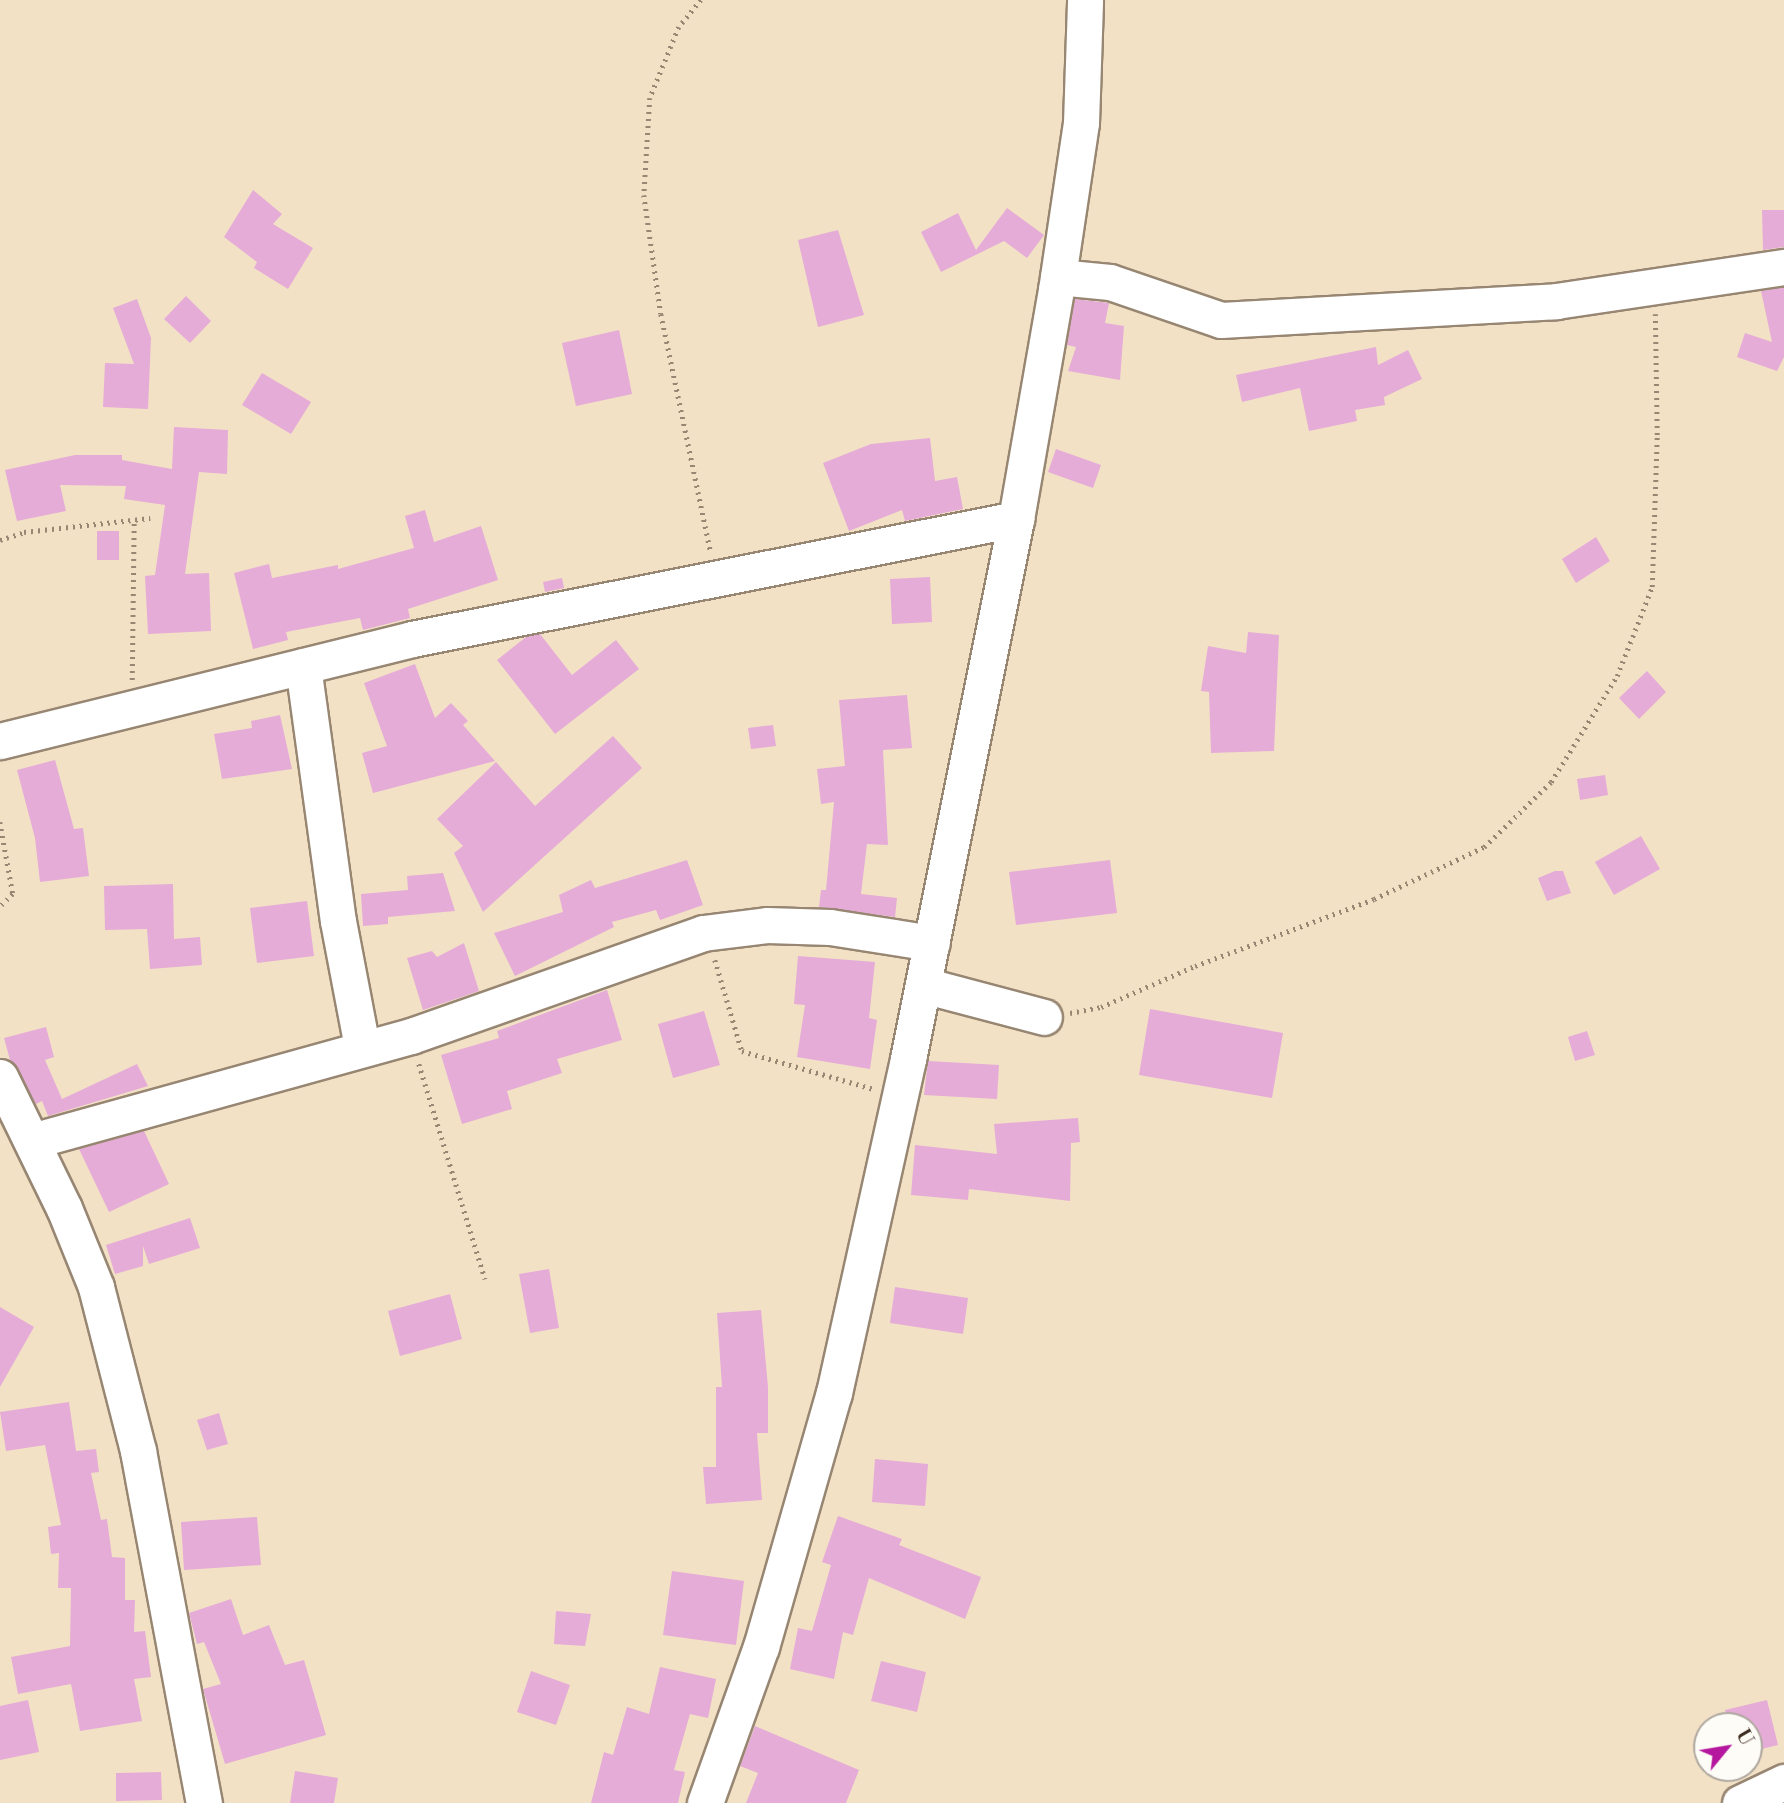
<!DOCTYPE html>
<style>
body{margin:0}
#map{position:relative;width:1784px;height:1803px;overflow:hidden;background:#f3e1c6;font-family:"Libre Bodoni",serif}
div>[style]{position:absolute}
.building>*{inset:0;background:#e5acd7}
.path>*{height:4.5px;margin-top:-2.25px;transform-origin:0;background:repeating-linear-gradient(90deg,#978672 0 2px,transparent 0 7px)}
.roads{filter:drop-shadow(2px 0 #978672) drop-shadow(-2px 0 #978672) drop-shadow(0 2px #978672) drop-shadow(0 -2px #978672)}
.minor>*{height:35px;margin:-17.5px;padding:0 17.5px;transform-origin:17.5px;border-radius:17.5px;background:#fff}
span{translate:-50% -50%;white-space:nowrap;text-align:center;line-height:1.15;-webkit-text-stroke:5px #fdfcf7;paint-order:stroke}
.north{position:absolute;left:1693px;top:1712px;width:70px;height:70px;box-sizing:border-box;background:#fdfcf7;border:2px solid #afa8a0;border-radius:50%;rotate:60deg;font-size:19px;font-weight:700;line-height:28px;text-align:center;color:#3b2a1e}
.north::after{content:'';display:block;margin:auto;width:24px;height:32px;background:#b5179e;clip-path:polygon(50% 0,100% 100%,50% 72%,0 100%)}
</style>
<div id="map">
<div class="building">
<i style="clip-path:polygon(253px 190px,282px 214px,273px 224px,313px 248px,288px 289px,254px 268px,257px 262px,224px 237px)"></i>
<i style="clip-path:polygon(1007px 208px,1044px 235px,1027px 258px,1004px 241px,941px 272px,921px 232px,958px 213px,976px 250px)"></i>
<i style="clip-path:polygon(1762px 210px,1784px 210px,1784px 247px,1763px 250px)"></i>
<i style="clip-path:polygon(838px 230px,864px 315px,818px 327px,798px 240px)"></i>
<i style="clip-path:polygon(1784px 287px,1784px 357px,1777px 371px,1737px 357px,1745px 333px,1772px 342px,1761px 291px)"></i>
<i style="clip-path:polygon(186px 296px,211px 321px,190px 343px,164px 319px)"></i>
<i style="clip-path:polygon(137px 299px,151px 338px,148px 409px,103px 407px,105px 363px,134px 364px,113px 308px)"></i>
<i style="clip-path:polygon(1075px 299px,1109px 303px,1105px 323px,1124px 326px,1120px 380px,1068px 371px,1076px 347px,1067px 345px)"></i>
<i style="clip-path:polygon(619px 330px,632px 394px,576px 406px,562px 343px)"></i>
<i style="clip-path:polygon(1376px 347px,1378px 365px,1408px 350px,1422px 379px,1384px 397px,1385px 405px,1355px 410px,1357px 421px,1309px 431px,1300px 388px,1242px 402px,1236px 375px)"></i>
<i style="clip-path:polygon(262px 373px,311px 402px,291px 434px,242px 405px)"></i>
<i style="clip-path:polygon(174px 427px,228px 430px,227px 474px,199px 472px,185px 574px,209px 573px,211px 631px,148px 634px,145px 576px,155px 575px,165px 505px,124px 499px,126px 486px,60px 485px,66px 511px,17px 521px,5px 470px,75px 455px,122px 455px,122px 460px,172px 469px)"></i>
<i style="clip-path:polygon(930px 438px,935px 481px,957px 477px,963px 509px,905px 521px,902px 510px,849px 531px,823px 463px,871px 444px)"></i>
<i style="clip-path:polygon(1056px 449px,1101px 465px,1093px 488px,1048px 472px)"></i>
<i style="clip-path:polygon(425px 510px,434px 542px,481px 526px,498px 580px,408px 609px,410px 618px,363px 630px,360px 618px,286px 632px,288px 640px,253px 649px,234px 573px,269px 564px,272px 578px,338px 565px,338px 569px,414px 548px,405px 516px)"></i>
<i style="clip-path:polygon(97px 531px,119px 531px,119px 560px,97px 560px)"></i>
<i style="clip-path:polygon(1596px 537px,1610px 561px,1576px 583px,1562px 559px)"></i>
<i style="clip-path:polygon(930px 577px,932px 622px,892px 624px,890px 579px)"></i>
<i style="clip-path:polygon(562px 578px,564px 588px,545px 592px,543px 582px)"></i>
<i style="clip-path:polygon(1248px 632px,1279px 635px,1274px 751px,1211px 753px,1209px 692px,1201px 691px,1208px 646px,1246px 653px)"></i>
<i style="clip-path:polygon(540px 634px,572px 675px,616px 640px,639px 669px,555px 734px,497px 660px,526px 637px)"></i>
<i style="clip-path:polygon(415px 664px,435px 718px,451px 703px,468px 721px,463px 725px,495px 761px,373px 793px,362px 753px,387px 746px,364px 683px)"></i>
<i style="clip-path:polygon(1647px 671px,1666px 692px,1639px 719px,1619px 698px)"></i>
<i style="clip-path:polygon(907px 695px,912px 748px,883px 750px,888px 845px,867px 844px,861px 894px,897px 898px,895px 917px,819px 907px,821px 890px,826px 890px,834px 802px,821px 804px,817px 769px,845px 766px,839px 700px)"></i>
<i style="clip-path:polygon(280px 715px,292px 769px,222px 779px,214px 734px,252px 728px,251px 721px)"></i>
<i style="clip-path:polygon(773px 725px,776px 746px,751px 749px,748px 728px)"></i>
<i style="clip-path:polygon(613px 736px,642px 768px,483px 912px,454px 853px,463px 846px,437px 819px,496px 762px,535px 806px)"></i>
<i style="clip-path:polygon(55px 760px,74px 829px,83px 828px,89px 876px,40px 882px,35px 838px,17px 770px)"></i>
<i style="clip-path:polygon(1605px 775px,1608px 795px,1580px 800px,1577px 779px)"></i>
<i style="clip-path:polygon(1641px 836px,1660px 869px,1614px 895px,1595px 862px)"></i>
<i style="clip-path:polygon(687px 860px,703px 905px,660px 920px,656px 910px,612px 922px,614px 927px,515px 976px,494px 933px,563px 912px,559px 895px,591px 880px,595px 888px)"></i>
<i style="clip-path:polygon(1110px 860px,1117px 913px,1016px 925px,1009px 872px)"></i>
<i style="clip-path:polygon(1555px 871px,1563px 871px,1571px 893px,1547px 901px,1538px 878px)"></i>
<i style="clip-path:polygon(443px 873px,455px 911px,388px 917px,388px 924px,363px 926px,361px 894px,408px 890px,407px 876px)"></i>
<i style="clip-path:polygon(173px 884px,174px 939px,200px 937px,202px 965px,150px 969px,147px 929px,105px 930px,104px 886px)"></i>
<i style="clip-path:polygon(307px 901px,314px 956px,257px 963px,250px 908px)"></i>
<i style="clip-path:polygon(464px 943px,479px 991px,423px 1010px,407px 958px,432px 951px,437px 957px)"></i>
<i style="clip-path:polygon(798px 956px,875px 962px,869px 1018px,877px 1020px,870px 1069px,797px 1057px,805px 1005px,794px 1004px)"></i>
<i style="clip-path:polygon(607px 990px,622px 1040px,557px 1059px,562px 1073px,507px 1091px,512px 1109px,462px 1124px,441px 1055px,499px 1038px,497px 1031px)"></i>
<i style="clip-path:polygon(1150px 1009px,1283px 1033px,1272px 1098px,1139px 1075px)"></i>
<i style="clip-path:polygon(704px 1011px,720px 1065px,673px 1078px,658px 1024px)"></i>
<i style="clip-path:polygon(46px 1027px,54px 1057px,45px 1060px,62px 1099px,137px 1064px,148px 1086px,48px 1116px,42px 1101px,36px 1104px,10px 1060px,4px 1038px)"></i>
<i style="clip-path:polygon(1587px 1031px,1595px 1055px,1575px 1061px,1568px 1037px)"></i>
<i style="clip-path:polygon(928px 1061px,999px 1065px,997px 1099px,924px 1095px)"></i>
<i style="clip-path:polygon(1078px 1118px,1080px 1142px,1071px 1143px,1070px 1201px,969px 1189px,968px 1200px,911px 1195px,915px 1145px,997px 1154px,994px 1124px)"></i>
<i style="clip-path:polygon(144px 1131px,169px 1184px,109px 1212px,79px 1149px)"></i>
<i style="clip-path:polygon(190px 1218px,200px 1248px,149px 1264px,143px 1246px,143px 1266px,115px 1274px,106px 1245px)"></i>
<i style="clip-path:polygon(549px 1269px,559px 1328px,530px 1333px,519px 1274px)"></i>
<i style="clip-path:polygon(895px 1287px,968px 1298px,963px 1334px,890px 1323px)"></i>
<i style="clip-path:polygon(450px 1294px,462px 1339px,400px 1356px,388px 1311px)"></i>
<i style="clip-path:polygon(0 1307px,34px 1327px,0 1387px)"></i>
<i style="clip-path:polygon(761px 1310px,768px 1387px,768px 1433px,757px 1433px,762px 1500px,706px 1504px,703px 1467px,716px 1467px,716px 1387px,722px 1387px,717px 1313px)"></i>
<i style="clip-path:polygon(69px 1402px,76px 1451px,96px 1449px,99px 1472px,91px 1473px,101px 1520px,107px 1519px,112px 1557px,125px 1558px,125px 1600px,135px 1600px,134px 1632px,145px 1631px,151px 1677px,134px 1679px,142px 1721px,80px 1731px,71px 1684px,18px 1694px,11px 1657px,70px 1646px,71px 1588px,58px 1588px,59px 1553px,51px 1554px,48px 1527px,61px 1525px,45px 1445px,6px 1451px,0 1412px)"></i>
<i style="clip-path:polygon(219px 1413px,228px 1444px,207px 1450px,197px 1420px)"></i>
<i style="clip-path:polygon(875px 1459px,928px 1464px,925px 1506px,872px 1502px)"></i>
<i style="clip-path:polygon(838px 1516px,902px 1539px,899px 1545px,981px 1577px,965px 1619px,869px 1578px,853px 1635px,843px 1632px,834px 1679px,790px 1669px,798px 1628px,812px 1631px,831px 1565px,822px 1562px)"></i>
<i style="clip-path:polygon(257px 1517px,261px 1565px,184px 1570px,181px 1522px)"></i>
<i style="clip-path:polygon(672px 1571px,744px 1581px,736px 1645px,663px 1635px)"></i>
<i style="clip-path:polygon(231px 1599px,243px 1635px,269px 1625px,285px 1665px,304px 1660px,326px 1735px,225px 1764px,203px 1689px,221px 1684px,204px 1642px,197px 1644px,189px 1613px)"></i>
<i style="clip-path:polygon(556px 1611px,591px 1614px,585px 1646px,554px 1644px)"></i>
<i style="clip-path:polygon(881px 1661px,926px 1672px,917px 1712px,871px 1701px)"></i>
<i style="clip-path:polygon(660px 1667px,716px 1679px,708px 1718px,690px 1714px,674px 1770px,685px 1772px,678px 1803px,591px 1803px,604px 1752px,613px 1755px,627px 1707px,649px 1714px)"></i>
<i style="clip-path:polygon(531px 1671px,570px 1685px,556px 1725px,517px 1712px)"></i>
<i style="clip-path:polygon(28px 1700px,39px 1752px,0 1760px,0 1706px)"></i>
<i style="clip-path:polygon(1767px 1700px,1778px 1745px,1749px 1752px,1749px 1726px,1729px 1726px,1725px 1710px)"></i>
<i style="clip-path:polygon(755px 1726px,859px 1770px,846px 1803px,746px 1803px,758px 1773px,740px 1766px)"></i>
<i style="clip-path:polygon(295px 1771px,338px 1778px,334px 1803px,290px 1803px)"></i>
<i style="clip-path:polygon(161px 1772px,162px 1800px,116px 1801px,116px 1773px)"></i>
</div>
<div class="path">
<i style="left:701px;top:0;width:35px;rotate:129deg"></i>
<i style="left:679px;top:27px;width:77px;rotate:112.2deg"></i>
<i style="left:650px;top:98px;width:97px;rotate:93.5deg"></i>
<i style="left:644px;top:195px;width:120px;rotate:81.9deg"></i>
<i style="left:661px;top:314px;width:244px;rotate:78.2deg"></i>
<i style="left:0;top:540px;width:25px;rotate:-18deg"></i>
<i style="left:24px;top:532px;width:127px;rotate:-6.3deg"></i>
<i style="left:132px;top:680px;width:160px;rotate:-89.3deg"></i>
<i style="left:0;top:822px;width:73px;rotate:79.8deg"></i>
<i style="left:13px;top:894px;width:18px;rotate:135deg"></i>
<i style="left:715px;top:960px;width:95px;rotate:73.5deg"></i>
<i style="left:742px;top:1051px;width:137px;rotate:16.1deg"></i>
<i style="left:1070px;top:1013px;width:32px;rotate:-11deg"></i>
<i style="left:1101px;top:1007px;width:103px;rotate:-23.6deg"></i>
<i style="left:1195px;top:966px;width:191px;rotate:-20.5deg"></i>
<i style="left:1374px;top:899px;width:122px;rotate:-25.3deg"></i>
<i style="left:1484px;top:847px;width:93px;rotate:-44.1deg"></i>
<i style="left:1551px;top:782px;width:125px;rotate:-58.1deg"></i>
<i style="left:1617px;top:676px;width:96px;rotate:-68.5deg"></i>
<i style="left:1652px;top:587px;width:152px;rotate:-88.1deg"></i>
<i style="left:1657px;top:435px;width:121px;rotate:-90.9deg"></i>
<i style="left:419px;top:1064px;width:225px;rotate:72.9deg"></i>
</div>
<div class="roads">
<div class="minor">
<i style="left:1058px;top:277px;width:52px;rotate:5.5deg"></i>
<i style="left:1110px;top:282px;width:117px;rotate:18.9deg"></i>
<i style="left:1221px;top:320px;width:336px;rotate:-3.2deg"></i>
<i style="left:1556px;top:301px;width:231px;rotate:-8.5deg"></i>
<i style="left:303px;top:666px;width:257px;rotate:82.2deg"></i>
<i style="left:338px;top:921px;width:128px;rotate:79.2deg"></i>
<i style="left:0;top:741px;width:424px;rotate:-13.9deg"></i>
<i style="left:412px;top:639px;width:616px;rotate:-11.24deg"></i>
<i style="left:923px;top:985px;width:125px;rotate:14.8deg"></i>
<i style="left:0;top:1077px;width:146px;rotate:64deg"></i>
<i style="left:64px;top:1208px;width:85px;rotate:67.9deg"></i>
<i style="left:96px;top:1287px;width:169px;rotate:75.6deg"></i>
<i style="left:138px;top:1451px;width:358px;rotate:79.4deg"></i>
<i style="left:32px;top:1141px;width:393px;rotate:-15.5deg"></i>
<i style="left:411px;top:1036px;width:310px;rotate:-19.4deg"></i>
<i style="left:703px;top:933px;width:64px;rotate:-7.1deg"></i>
<i style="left:767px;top:925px;width:63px;rotate:1.8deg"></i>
<i style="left:830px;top:927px;width:103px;rotate:8.9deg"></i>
<i style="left:705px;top:1803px;width:166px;rotate:-70.3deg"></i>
<i style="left:761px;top:1647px;width:264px;rotate:-74deg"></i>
<i style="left:834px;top:1393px;width:342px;rotate:-77.5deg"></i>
<i style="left:908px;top:1059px;width:551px;rotate:-78.69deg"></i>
<i style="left:1016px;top:519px;width:232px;rotate:-80.1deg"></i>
<i style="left:1056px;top:290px;width:169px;rotate:-81.5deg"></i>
<i style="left:1081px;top:123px;width:123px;rotate:-88.1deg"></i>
<i style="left:1740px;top:1803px;width:49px;rotate:-25.5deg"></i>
</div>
</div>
<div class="north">U</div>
</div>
